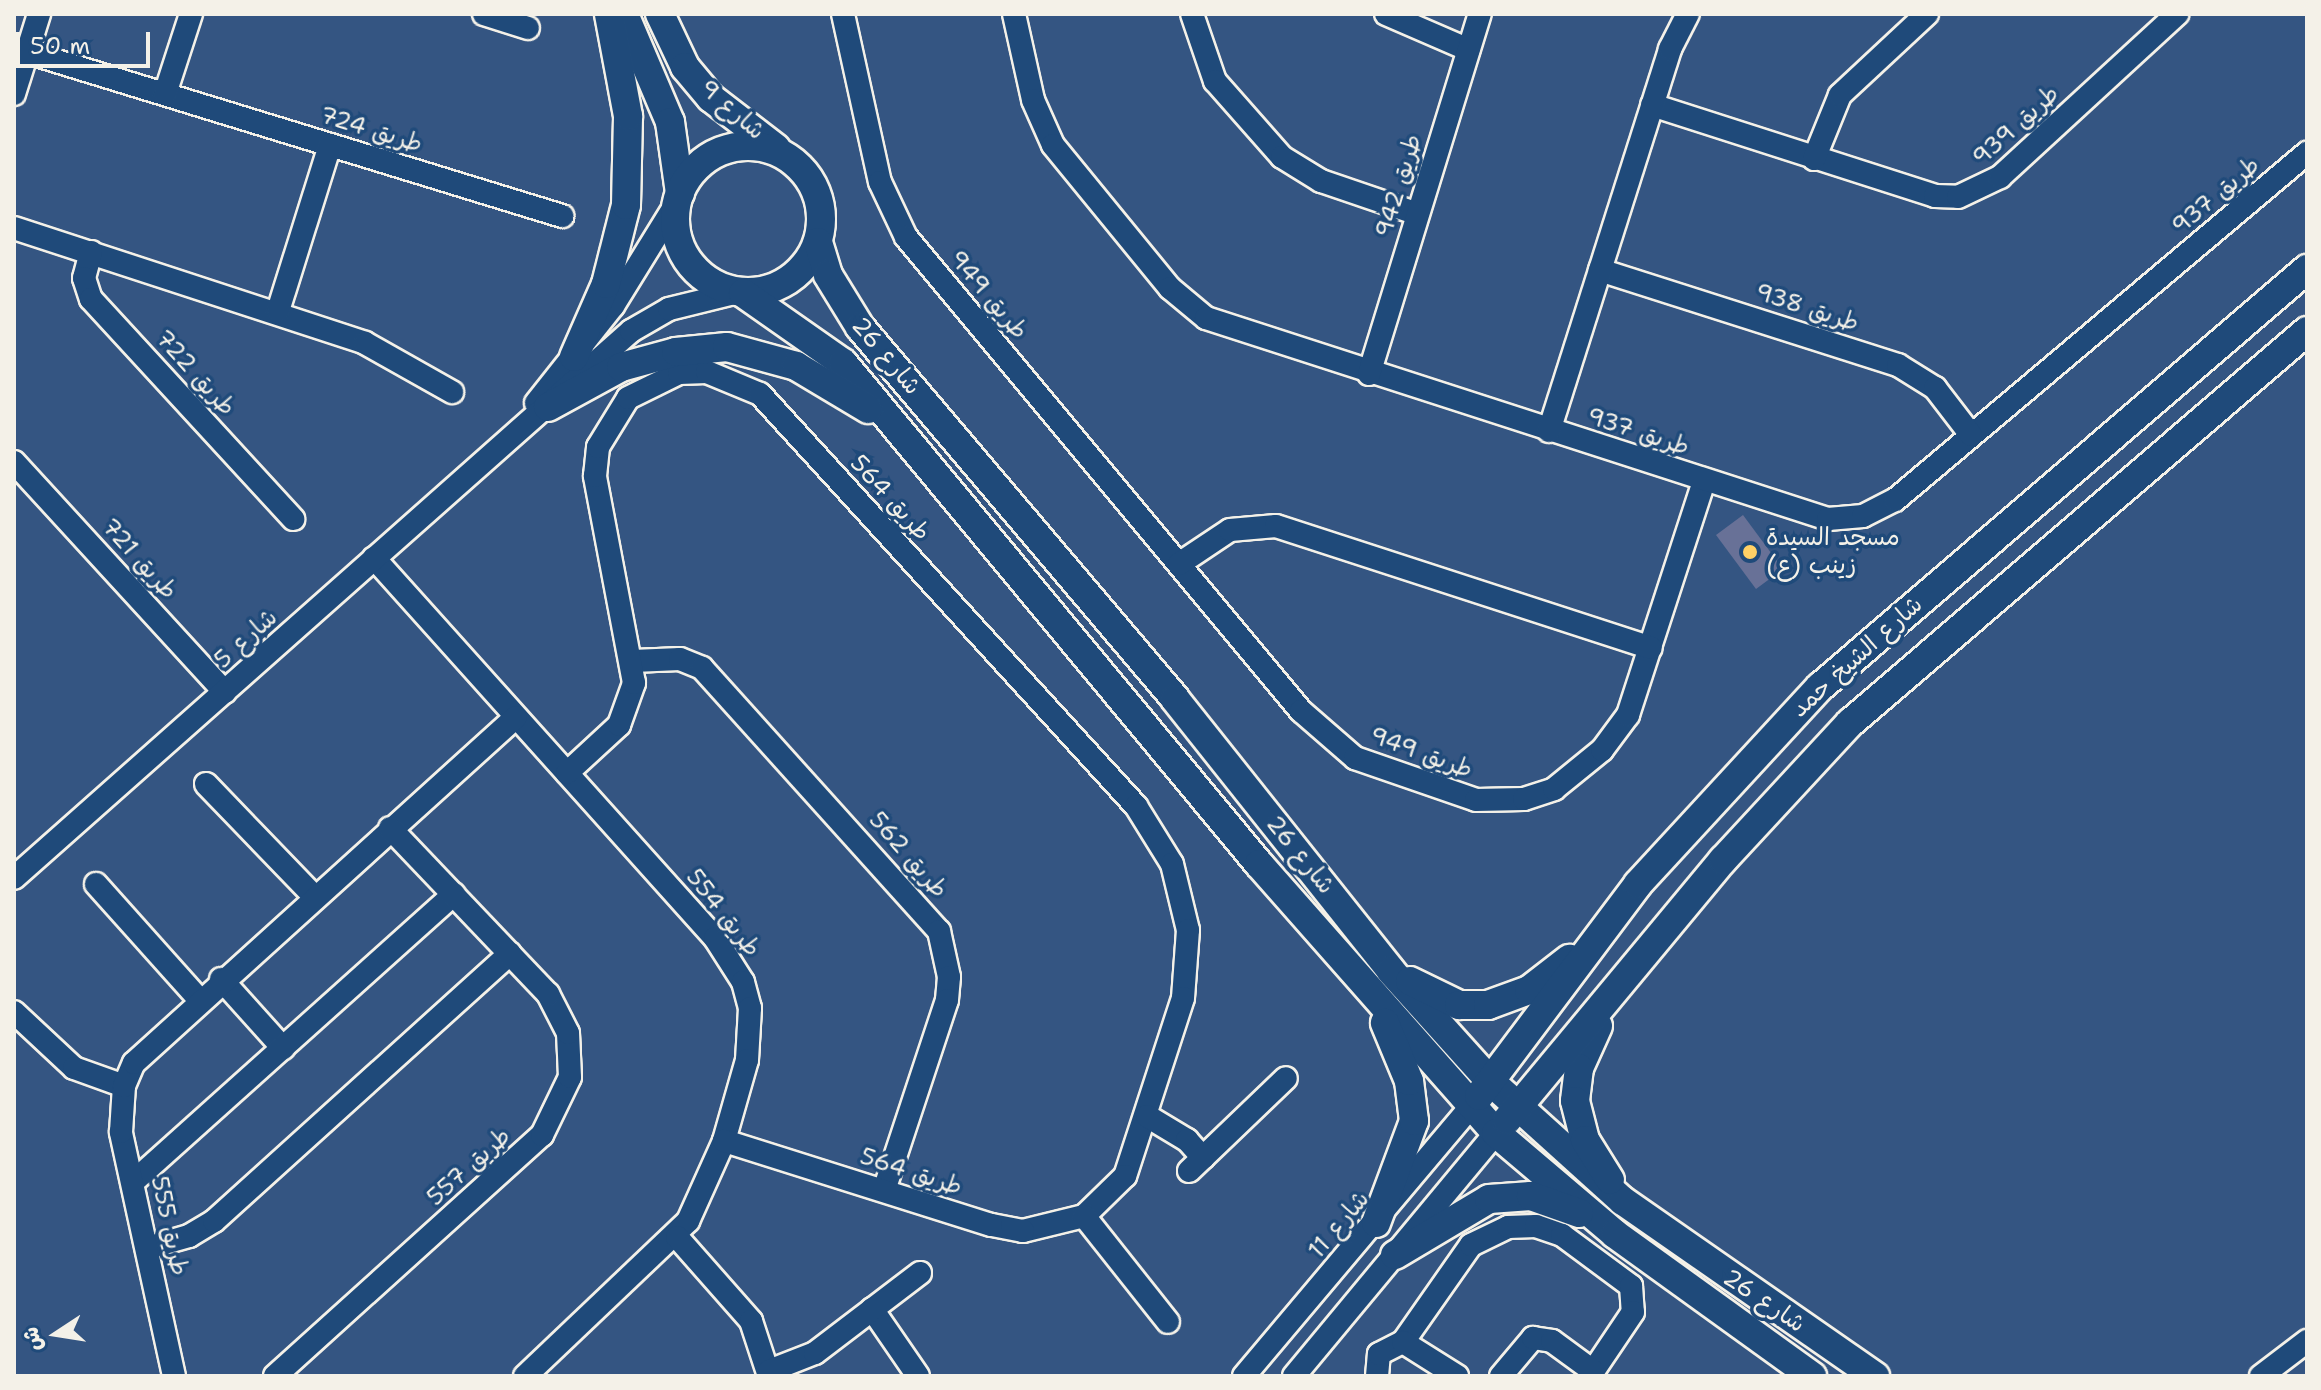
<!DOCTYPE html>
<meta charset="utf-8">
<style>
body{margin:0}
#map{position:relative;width:2321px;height:1390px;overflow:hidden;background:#345582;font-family:"Shantell Sans","Playpen Sans Arabic",sans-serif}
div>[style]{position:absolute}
.building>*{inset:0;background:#687197}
.roads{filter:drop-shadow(2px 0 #f4f1e8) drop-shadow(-2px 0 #f4f1e8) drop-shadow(0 2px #f4f1e8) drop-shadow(0 -2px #f4f1e8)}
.minor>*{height:22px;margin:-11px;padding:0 11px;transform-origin:11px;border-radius:11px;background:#1f4a7a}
.major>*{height:28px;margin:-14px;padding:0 14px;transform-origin:14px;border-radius:14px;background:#1f4a7a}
.major>.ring{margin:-14px;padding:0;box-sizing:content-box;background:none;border:28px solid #1f4a7a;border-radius:50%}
.dots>*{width:22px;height:22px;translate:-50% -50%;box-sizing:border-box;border:4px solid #1f4a7a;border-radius:50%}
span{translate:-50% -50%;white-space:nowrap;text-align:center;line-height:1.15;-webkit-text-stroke:7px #1f4a7a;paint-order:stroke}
.street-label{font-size:24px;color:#f4f1e8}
.poi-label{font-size:24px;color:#f4f1e8}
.left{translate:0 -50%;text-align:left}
.frame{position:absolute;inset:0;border:16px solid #f4f1e8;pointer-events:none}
.north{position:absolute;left:16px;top:1294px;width:80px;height:80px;-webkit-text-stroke:6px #1f4a7a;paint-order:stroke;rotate:258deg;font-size:22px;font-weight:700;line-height:32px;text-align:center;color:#f4f1e8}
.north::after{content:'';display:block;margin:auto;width:28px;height:36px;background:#f4f1e8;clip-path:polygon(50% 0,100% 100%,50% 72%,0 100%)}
.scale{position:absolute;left:16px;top:32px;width:134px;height:36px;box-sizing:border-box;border:4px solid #f4f1e8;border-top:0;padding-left:10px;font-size:24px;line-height:28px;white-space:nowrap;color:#f4f1e8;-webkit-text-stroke:6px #1f4a7a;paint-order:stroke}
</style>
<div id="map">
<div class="building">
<i style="clip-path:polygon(1743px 515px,1783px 569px,1756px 589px,1716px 535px)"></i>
</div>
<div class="roads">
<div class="minor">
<i style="left:484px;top:14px;width:46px;rotate:17.7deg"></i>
<i style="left:843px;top:14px;width:172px;rotate:77.6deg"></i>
<i style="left:880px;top:182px;width:61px;rotate:64.7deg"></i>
<i style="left:906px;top:237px;width:617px;rotate:50.19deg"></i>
<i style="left:1301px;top:711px;width:72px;rotate:41deg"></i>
<i style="left:1355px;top:758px;width:128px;rotate:19.1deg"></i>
<i style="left:1476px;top:800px;width:48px;rotate:-1.2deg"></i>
<i style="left:1524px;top:799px;width:32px;rotate:-18deg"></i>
<i style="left:1554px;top:789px;width:62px;rotate:-39.1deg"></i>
<i style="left:1602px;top:750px;width:44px;rotate:-53.4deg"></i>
<i style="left:1628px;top:715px;width:246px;rotate:-72deg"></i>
<i style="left:1014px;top:14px;width:88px;rotate:77.5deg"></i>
<i style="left:1033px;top:100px;width:49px;rotate:66deg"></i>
<i style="left:1053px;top:145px;width:185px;rotate:50.7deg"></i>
<i style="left:1170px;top:288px;width:47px;rotate:39.8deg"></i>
<i style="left:1206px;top:318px;width:654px;rotate:17.91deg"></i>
<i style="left:1828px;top:519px;width:35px;rotate:-5deg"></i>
<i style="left:1863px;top:516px;width:36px;rotate:-27deg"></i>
<i style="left:1895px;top:500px;width:539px;rotate:-40.11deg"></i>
<i style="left:1192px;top:14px;width:71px;rotate:71.1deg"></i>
<i style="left:1215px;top:81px;width:101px;rotate:48.6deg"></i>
<i style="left:1282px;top:157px;width:46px;rotate:31.6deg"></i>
<i style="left:1321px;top:181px;width:102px;rotate:18.8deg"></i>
<i style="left:1386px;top:14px;width:90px;rotate:23.4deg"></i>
<i style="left:27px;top:52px;width:560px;rotate:17.04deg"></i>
<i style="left:14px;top:94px;width:84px;rotate:-72.6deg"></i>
<i style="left:165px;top:94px;width:84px;rotate:-72deg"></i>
<i style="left:1652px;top:105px;width:297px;rotate:17.8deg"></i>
<i style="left:1935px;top:196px;width:23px;rotate:2deg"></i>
<i style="left:1958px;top:197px;width:47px;rotate:-25.5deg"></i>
<i style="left:2000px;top:177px;width:241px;rotate:-42.6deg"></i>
<i style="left:1814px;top:159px;width:69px;rotate:-67.9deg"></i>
<i style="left:1840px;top:95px;width:119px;rotate:-43deg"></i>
<i style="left:14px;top:228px;width:369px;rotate:18.1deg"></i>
<i style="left:365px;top:343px;width:100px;rotate:29.4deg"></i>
<i style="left:91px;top:252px;width:27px;rotate:105deg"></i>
<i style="left:84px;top:278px;width:22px;rotate:72deg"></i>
<i style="left:91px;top:299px;width:299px;rotate:47.4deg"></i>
<i style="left:1600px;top:270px;width:313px;rotate:17.7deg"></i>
<i style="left:1898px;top:365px;width:44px;rotate:31.9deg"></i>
<i style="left:1935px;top:388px;width:59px;rotate:52.5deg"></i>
<i style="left:278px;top:311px;width:174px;rotate:-72.6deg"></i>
<i style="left:1369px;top:374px;width:377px;rotate:-72.9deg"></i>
<i style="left:536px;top:403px;width:124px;rotate:-51.6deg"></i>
<i style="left:613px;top:306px;width:120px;rotate:-58.3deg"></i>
<i style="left:1549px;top:431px;width:401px;rotate:-72.4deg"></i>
<i style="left:1670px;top:49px;width:39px;rotate:-63deg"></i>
<i style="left:14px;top:462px;width:312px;rotate:47.5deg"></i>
<i style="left:374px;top:558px;width:511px;rotate:48.1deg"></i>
<i style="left:715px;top:938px;width:52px;rotate:57.5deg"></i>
<i style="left:743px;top:982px;width:27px;rotate:75deg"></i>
<i style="left:750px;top:1008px;width:52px;rotate:93.3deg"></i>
<i style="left:747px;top:1060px;width:84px;rotate:105.9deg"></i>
<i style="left:724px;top:1141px;width:88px;rotate:114.2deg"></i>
<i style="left:688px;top:1221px;width:225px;rotate:136.4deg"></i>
<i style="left:1179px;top:564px;width:61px;rotate:-33.7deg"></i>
<i style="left:1230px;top:530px;width:46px;rotate:-5deg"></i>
<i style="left:1276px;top:526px;width:394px;rotate:18deg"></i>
<i style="left:633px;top:661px;width:47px;rotate:-2.4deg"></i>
<i style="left:680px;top:659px;width:24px;rotate:22deg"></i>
<i style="left:702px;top:668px;width:354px;rotate:48deg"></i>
<i style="left:939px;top:931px;width:47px;rotate:77.7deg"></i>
<i style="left:949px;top:977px;width:23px;rotate:95deg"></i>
<i style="left:947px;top:1000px;width:200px;rotate:108.3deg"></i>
<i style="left:567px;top:773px;width:71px;rotate:-42.7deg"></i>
<i style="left:619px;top:725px;width:45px;rotate:-70.3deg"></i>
<i style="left:634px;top:683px;width:211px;rotate:-100.7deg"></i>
<i style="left:595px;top:476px;width:29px;rotate:-84deg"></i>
<i style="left:598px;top:447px;width:57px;rotate:-58.5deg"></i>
<i style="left:628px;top:398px;width:57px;rotate:-26.1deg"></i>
<i style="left:679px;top:373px;width:28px;rotate:-2deg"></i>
<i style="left:707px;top:372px;width:57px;rotate:22.5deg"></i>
<i style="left:760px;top:394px;width:558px;rotate:47.62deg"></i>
<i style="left:1136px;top:806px;width:68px;rotate:58.2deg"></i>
<i style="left:1172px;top:864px;width:68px;rotate:76.4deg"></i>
<i style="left:1188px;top:930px;width:68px;rotate:94.2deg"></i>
<i style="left:1183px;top:998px;width:187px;rotate:108deg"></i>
<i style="left:1125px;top:1176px;width:57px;rotate:135.7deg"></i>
<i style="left:1084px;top:1216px;width:63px;rotate:166.2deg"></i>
<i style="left:1023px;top:1231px;width:33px;rotate:-169deg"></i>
<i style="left:991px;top:1225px;width:280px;rotate:-162.5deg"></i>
<i style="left:206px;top:784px;width:154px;rotate:46.1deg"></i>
<i style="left:14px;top:878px;width:825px;rotate:-41.56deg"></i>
<i style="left:631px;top:331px;width:44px;rotate:-30.1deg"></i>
<i style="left:669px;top:309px;width:71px;rotate:-13.8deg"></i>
<i style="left:96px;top:884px;width:154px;rotate:48.2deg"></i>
<i style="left:221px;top:979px;width:93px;rotate:48.1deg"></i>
<i style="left:14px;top:1012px;width:82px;rotate:43deg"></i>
<i style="left:74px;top:1068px;width:53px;rotate:19.8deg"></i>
<i style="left:1147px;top:1116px;width:47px;rotate:31deg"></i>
<i style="left:1187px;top:1140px;width:24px;rotate:48deg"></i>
<i style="left:1189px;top:1171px;width:134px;rotate:-43.8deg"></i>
<i style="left:133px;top:1182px;width:431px;rotate:-41.9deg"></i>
<i style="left:1084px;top:1216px;width:135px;rotate:51.6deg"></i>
<i style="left:677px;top:1237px;width:112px;rotate:48.6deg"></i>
<i style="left:751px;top:1321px;width:58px;rotate:71.9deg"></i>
<i style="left:147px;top:1248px;width:44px;rotate:-15.9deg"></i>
<i style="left:189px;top:1236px;width:29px;rotate:-31deg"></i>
<i style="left:214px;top:1221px;width:399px;rotate:-42.1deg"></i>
<i style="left:872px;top:1309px;width:81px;rotate:55.5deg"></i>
<i style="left:1403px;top:1342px;width:118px;rotate:-55deg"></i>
<i style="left:1471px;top:1245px;width:41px;rotate:-25.9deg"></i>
<i style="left:1508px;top:1227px;width:28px;rotate:-2deg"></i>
<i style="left:1536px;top:1226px;width:28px;rotate:19deg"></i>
<i style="left:1562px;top:1235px;width:86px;rotate:36.5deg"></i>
<i style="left:1631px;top:1286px;width:26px;rotate:86deg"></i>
<i style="left:1633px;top:1312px;width:77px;rotate:123.9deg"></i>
<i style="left:769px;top:1371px;width:49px;rotate:-21.4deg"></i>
<i style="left:815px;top:1353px;width:132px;rotate:-37.3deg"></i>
<i style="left:174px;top:1376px;width:250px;rotate:-102.3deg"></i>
<i style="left:121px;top:1132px;width:46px;rotate:-86.3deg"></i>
<i style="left:124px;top:1086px;width:25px;rotate:-67deg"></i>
<i style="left:134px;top:1063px;width:515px;rotate:-42.17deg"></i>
<i style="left:275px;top:1376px;width:360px;rotate:-42.1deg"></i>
<i style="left:542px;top:1135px;width:64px;rotate:-64.2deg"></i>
<i style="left:570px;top:1077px;width:44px;rotate:-92.6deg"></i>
<i style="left:568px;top:1033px;width:44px;rotate:-117.1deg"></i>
<i style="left:548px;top:994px;width:229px;rotate:-133.6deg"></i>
<i style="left:1244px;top:1376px;width:353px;rotate:-49.9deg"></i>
<i style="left:1294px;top:1376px;width:316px;rotate:-50.3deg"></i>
<i style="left:1377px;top:1376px;width:22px;rotate:-85deg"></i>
<i style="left:1379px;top:1354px;width:27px;rotate:-27deg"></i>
<i style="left:1403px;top:1342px;width:64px;rotate:32.2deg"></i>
<i style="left:1501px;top:1376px;width:50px;rotate:-49.9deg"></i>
<i style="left:1533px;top:1338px;width:19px;rotate:9deg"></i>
<i style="left:1552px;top:1341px;width:51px;rotate:36.2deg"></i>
<i style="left:2261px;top:1376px;width:58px;rotate:-37.3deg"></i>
</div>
<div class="major">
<i style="left:624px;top:14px;width:117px;rotate:66.9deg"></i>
<i style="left:670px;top:122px;width:72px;rotate:82deg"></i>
<i style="left:660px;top:14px;width:59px;rotate:64.7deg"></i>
<i style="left:685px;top:67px;width:40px;rotate:50deg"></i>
<i style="left:711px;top:98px;width:82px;rotate:37.6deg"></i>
<i class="ring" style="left:675px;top:146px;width:118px;height:118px"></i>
<i style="left:818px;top:242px;width:34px;rotate:73deg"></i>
<i style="left:828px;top:275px;width:61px;rotate:58.4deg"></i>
<i style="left:860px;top:327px;width:487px;rotate:49.7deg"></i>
<i style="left:1175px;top:699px;width:347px;rotate:51.5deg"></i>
<i style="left:1391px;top:971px;width:148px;rotate:48deg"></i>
<i style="left:1490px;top:1081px;width:179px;rotate:42.1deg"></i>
<i style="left:1623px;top:1201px;width:307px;rotate:34.8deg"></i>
<i style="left:743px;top:293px;width:122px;rotate:35deg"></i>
<i style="left:843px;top:363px;width:651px;rotate:50.3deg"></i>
<i style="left:1259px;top:864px;width:359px;rotate:48.6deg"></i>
<i style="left:1496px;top:1133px;width:156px;rotate:40.3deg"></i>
<i style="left:1615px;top:1234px;width:243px;rotate:35.8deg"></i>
<i style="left:574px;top:357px;width:80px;rotate:-66.3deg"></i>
<i style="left:606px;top:284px;width:81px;rotate:-75.8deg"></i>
<i style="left:626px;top:205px;width:89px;rotate:-88.7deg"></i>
<i style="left:628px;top:116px;width:104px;rotate:-100.6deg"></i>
<i style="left:548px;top:407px;width:83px;rotate:-28.7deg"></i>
<i style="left:621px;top:367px;width:57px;rotate:-15.3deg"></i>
<i style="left:676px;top:352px;width:51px;rotate:-5.6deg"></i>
<i style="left:727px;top:347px;width:72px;rotate:15.4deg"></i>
<i style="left:796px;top:366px;width:84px;rotate:30.8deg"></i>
<i style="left:1410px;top:981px;width:55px;rotate:26.1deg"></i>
<i style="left:1459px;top:1005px;width:29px"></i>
<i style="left:1488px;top:1005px;width:44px;rotate:-20.1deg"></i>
<i style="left:1529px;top:990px;width:51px;rotate:-37.8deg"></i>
<i style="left:1598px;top:1026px;width:46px;rotate:114.3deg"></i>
<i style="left:1579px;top:1068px;width:33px;rotate:97deg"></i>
<i style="left:1575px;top:1101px;width:40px;rotate:75.6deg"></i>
<i style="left:1585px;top:1140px;width:47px;rotate:58deg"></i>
<i style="left:1479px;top:1096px;width:265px;rotate:-53.1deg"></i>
<i style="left:1638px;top:884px;width:268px;rotate:-47.3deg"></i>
<i style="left:1820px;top:687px;width:642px;rotate:-40.64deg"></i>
<i style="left:1507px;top:1120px;width:338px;rotate:-50.3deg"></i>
<i style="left:1723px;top:860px;width:187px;rotate:-47.2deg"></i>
<i style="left:1850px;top:723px;width:602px;rotate:-40.62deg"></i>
<i style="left:1376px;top:1223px;width:109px;rotate:-69.6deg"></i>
<i style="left:1414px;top:1121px;width:40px;rotate:-97.1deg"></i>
<i style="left:1409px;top:1081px;width:63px;rotate:-112.5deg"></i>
<i style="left:1395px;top:1255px;width:109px;rotate:-30.8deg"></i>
<i style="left:1489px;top:1199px;width:42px;rotate:-4.1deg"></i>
<i style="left:1531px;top:1196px;width:51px;rotate:19.5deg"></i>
</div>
</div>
<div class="dots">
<i style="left:1750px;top:552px;background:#ffd166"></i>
</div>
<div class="street-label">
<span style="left:732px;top:110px;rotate:41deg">شارع 9</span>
<span style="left:2016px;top:126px;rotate:-42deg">طريق 939</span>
<span style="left:371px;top:130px;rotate:17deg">طريق 724</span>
<span style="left:1399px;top:186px;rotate:-73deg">طريق 942</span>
<span style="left:2216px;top:196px;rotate:-40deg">طريق 937</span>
<span style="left:988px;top:295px;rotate:50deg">طريق 949</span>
<span style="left:1807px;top:308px;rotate:18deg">طريق 938</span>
<span style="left:886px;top:356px;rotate:50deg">شارع 26</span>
<span style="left:195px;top:373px;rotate:48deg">طريق 722</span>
<span style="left:1638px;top:432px;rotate:18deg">طريق 937</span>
<span style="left:890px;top:498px;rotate:48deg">طريق 564</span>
<span style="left:139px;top:559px;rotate:48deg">طريق 721</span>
<span style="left:246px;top:639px;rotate:-42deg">شارع 5</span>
<span style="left:1857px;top:657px;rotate:-42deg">شارع الشيخ حمد</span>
<span style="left:1421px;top:753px;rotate:20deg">طريق 949</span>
<span style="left:908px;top:855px;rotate:49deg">طريق 562</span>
<span style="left:1300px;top:855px;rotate:51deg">شارع 26</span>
<span style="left:723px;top:913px;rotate:52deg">طريق 554</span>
<span style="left:469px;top:1167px;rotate:-42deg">طريق 557</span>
<span style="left:911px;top:1172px;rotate:18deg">طريق 564</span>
<span style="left:1339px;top:1225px;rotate:-50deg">شارع 11</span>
<span style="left:169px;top:1226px;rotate:78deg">طريق 555</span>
<span style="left:1764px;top:1301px;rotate:34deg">شارع 26</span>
</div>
<div class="poi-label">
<span class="left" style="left:1766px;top:552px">مسجد السيدة<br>زينب (ع)</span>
</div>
<div class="frame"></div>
<div class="north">ش</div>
<div class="scale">50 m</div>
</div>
